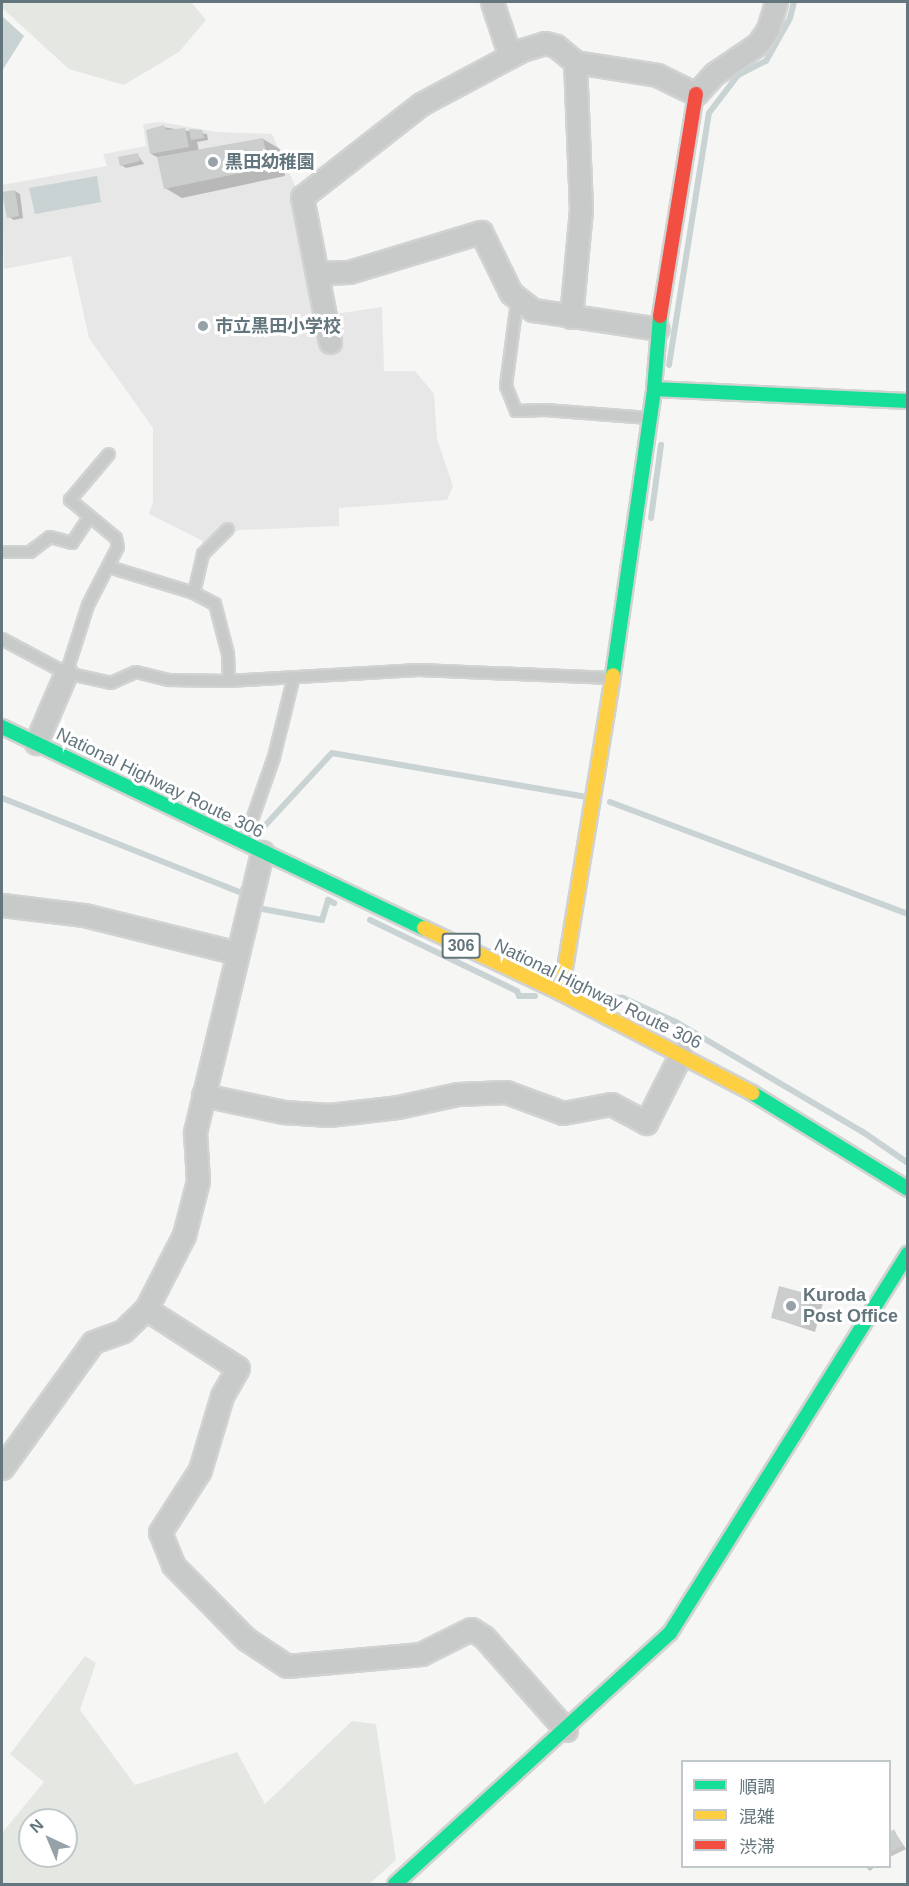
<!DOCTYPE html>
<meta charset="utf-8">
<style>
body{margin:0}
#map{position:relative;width:909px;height:1886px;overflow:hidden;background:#f6f6f5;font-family:Arial,"Noto Sans JP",sans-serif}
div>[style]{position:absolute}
.built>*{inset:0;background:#e6e7e6}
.green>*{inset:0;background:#e5e8e2}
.water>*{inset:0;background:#c9d3d4}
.shadow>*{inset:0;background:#0003}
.stream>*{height:6px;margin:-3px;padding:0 3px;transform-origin:3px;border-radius:3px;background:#c9d3d4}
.building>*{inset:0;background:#cccece}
.roads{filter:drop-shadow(2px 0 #d1d3d3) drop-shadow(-2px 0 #d1d3d3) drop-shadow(0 2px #d1d3d3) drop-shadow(0 -2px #d1d3d3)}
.lane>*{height:10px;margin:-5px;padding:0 5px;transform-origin:5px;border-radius:5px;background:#c8caca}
.street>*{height:21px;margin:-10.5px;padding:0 10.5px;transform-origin:10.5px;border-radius:10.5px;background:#c8caca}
.fast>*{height:14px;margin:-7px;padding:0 7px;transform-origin:7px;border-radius:7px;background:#16e098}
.slow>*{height:14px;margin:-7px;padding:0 7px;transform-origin:7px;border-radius:7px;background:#ffcf43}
.jam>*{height:14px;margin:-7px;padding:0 7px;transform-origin:7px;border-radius:7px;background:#f24e42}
.dots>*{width:16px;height:16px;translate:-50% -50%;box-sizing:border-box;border:3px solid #fff;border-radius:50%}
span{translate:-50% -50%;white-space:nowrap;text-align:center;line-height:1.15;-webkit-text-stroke:6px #fff;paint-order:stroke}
.shield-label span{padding:2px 4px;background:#fff;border:2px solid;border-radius:4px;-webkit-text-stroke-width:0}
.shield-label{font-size:16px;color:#63757d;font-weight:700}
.poi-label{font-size:18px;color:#63757d;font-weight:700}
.left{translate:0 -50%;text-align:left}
.street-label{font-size:18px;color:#63757d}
.frame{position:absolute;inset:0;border:3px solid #63757d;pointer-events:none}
.legend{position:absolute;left:681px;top:1760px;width:210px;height:108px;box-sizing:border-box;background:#fff;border:2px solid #c1c8cb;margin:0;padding:8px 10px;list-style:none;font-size:18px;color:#63757d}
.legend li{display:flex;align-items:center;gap:12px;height:30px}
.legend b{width:30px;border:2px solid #c1c8cb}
.north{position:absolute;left:18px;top:1808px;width:60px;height:60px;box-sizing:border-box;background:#fff;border:2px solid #c1c8cb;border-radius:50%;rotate:316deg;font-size:16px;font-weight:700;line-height:24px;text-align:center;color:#63757d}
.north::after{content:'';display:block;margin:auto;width:21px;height:27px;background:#96a2a7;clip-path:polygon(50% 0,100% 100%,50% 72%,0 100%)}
</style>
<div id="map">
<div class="built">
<i style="clip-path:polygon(161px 122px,217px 132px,272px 134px,296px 188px,293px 193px,335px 314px,382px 307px,384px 371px,415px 371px,434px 394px,437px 439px,453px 486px,447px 500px,339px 508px,339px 526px,239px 530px,205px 547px,201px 540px,149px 514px,153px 502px,153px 428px,89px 338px,71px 256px,4px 269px,2px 185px,107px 166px,103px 154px,146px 146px,143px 124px)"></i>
</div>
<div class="green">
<i style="clip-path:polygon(2px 2px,191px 2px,206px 20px,179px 52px,124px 85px,69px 69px,2px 8px)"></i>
<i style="clip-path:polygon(evenodd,85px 1656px,96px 1663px,80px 1710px,135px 1785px,237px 1752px,265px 1804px,352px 1721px,376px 1724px,396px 1860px,369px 1884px,2px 1884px,2px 1833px,44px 1782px,10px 1754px,85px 1656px,30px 1820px,66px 1820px,66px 1856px,30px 1856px,30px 1820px)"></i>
</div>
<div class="water">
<i style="clip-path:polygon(2px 16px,24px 36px,2px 71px)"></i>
<i style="clip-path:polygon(97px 176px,101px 202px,35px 214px,29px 188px)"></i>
</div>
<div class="shadow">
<i style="clip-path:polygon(163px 127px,207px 134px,208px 140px,197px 142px,199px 151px,263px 139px,280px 149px,285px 176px,182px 198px,165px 188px,159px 158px,151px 154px)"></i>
<i style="clip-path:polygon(137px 154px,144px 164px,126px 168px,121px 165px)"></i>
<i style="clip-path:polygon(15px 191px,20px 194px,23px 218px,14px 220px,9px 217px)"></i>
<i style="clip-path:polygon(780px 1288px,823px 1303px,815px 1332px,773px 1318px)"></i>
<i style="clip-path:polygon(894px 1831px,906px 1849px,890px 1857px,890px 1833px)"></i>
<i style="clip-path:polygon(864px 1866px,876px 1866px,870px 1871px)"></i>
</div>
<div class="stream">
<i style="left:669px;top:365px;width:255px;rotate:-81deg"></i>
<i style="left:709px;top:113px;width:48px;rotate:-52.7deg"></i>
<i style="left:738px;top:75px;width:31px;rotate:-27deg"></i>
<i style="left:766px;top:61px;width:49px;rotate:-60.8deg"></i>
<i style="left:790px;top:18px;width:16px;rotate:-76deg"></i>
<i style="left:651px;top:518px;width:74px;rotate:-82.2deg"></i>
<i style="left:2px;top:798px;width:258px;rotate:21.6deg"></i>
<i style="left:242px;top:893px;width:4px;rotate:-76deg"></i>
<i style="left:610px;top:802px;width:318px;rotate:20.6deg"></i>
<i style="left:260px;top:831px;width:106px;rotate:-47.3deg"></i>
<i style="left:332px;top:753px;width:254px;rotate:9.8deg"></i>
<i style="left:252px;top:907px;width:71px;rotate:10.5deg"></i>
<i style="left:322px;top:920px;width:21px;rotate:-73deg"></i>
<i style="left:328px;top:900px;width:7px;rotate:27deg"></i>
<i style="left:370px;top:920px;width:163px;rotate:25.8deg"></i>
<i style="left:517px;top:991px;width:5px;rotate:68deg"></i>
<i style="left:519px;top:996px;width:16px"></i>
<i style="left:599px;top:997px;width:24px;rotate:2deg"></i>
<i style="left:623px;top:998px;width:58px;rotate:24.4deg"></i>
<i style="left:676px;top:1022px;width:217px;rotate:30.5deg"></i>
<i style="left:863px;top:1132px;width:55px;rotate:34.6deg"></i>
</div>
<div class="building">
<i style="clip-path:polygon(164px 125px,166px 130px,185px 128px,189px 147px,150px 154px,146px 130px)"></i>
<i style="clip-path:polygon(189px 129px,202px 130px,204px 138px,191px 140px)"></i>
<i style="clip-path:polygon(263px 138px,269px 167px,164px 189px,157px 157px)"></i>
<i style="clip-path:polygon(138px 153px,140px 161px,120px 166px,118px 157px)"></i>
<i style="clip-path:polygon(15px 190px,19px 216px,7px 218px,2px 192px)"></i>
<i style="clip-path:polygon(779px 1286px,812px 1295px,804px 1327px,771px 1318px)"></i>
<i style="clip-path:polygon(894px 1829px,902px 1846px,890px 1852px,890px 1832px)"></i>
</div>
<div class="roads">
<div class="lane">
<i style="left:517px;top:302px;width:85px;rotate:97.5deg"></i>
<i style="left:506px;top:386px;width:27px;rotate:68deg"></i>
<i style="left:516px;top:411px;width:29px;rotate:-2deg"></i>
<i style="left:545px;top:410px;width:104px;rotate:4.4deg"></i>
<i style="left:2px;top:552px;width:28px"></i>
<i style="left:30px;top:552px;width:25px;rotate:-37deg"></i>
<i style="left:50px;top:537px;width:23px;rotate:15deg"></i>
<i style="left:72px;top:543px;width:32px;rotate:-56deg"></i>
<i style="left:109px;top:567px;width:89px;rotate:17deg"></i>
<i style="left:194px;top:593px;width:24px;rotate:28deg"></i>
<i style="left:215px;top:604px;width:52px;rotate:75.4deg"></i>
<i style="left:228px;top:654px;width:27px;rotate:88deg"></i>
<i style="left:194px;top:593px;width:40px;rotate:-77deg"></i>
<i style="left:203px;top:554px;width:35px;rotate:-45deg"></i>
<i style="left:2px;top:639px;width:72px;rotate:28deg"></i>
<i style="left:66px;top:673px;width:46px;rotate:12.5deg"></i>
<i style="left:111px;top:683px;width:27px;rotate:-24deg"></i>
<i style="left:136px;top:672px;width:34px;rotate:14deg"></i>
<i style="left:169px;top:680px;width:59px;rotate:1deg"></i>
<i style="left:228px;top:681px;width:191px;rotate:-3.3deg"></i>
<i style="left:419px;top:670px;width:193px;rotate:2.4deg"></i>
<i style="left:67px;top:671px;width:69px;rotate:-72.3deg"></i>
<i style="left:88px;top:605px;width:65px;rotate:-62.7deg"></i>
<i style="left:118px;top:547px;width:9px;rotate:-103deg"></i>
<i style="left:116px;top:538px;width:60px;rotate:-140.4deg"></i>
<i style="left:70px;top:500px;width:60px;rotate:-49.7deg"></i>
<i style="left:245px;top:840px;width:88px;rotate:-70.7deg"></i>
<i style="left:274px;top:757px;width:79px;rotate:-76.1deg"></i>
</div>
<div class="street">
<i style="left:492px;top:2px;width:57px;rotate:71.6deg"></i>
<i style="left:318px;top:273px;width:31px;rotate:-2deg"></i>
<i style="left:349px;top:272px;width:138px;rotate:-16.9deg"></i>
<i style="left:481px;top:232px;width:68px;rotate:63.8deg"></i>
<i style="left:511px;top:293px;width:28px;rotate:38deg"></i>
<i style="left:533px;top:310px;width:126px;rotate:8.6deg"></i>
<i style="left:571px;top:317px;width:107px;rotate:-84.7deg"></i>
<i style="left:581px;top:210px;width:148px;rotate:-92.3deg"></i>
<i style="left:330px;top:342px;width:148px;rotate:-100.9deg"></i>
<i style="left:302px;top:197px;width:151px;rotate:-38deg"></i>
<i style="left:421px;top:104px;width:115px;rotate:-28.1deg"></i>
<i style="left:522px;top:50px;width:24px;rotate:-17deg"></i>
<i style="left:545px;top:43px;width:11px;rotate:15deg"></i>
<i style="left:556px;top:46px;width:25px;rotate:40deg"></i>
<i style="left:575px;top:62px;width:83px;rotate:9deg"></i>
<i style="left:657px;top:75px;width:43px;rotate:26deg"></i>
<i style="left:696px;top:94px;width:27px;rotate:-48deg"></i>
<i style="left:714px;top:74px;width:53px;rotate:-34.3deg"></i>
<i style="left:758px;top:44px;width:18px;rotate:-56deg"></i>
<i style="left:768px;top:29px;width:28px;rotate:-73deg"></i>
<i style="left:36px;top:743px;width:76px;rotate:-66.8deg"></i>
<i style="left:2px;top:905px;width:83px;rotate:7deg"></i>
<i style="left:84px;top:915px;width:158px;rotate:13.9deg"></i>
<i style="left:203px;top:1095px;width:83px;rotate:11.9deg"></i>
<i style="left:284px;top:1112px;width:45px;rotate:3.8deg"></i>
<i style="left:329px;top:1115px;width:69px;rotate:-6.6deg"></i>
<i style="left:398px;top:1107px;width:61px;rotate:-12.2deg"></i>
<i style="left:458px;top:1094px;width:48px;rotate:-2.4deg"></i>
<i style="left:506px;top:1092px;width:61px;rotate:20.2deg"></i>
<i style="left:563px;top:1113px;width:49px;rotate:-10.6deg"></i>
<i style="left:611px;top:1104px;width:40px;rotate:28deg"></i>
<i style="left:646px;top:1123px;width:77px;rotate:-63.1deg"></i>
<i style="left:146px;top:1309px;width:109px;rotate:32.7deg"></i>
<i style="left:238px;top:1368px;width:32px;rotate:120deg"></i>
<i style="left:222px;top:1396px;width:77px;rotate:106.6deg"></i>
<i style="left:200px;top:1470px;width:74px;rotate:122.8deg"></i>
<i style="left:160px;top:1532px;width:35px;rotate:68deg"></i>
<i style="left:173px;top:1565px;width:104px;rotate:45.4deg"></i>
<i style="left:246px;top:1639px;width:49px;rotate:33.4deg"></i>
<i style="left:287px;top:1666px;width:135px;rotate:-5.1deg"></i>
<i style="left:421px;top:1654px;width:56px;rotate:-26.6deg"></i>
<i style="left:471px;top:1629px;width:15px;rotate:32deg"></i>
<i style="left:484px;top:1637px;width:124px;rotate:48.6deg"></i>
<i style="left:2px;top:1468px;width:155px;rotate:-54.2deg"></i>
<i style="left:93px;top:1342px;width:32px;rotate:-20deg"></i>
<i style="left:123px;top:1331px;width:32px;rotate:-44deg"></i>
<i style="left:146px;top:1309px;width:83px;rotate:-62.8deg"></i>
<i style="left:184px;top:1235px;width:56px;rotate:-75.5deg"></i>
<i style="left:198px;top:1181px;width:49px;rotate:-93.5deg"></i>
<i style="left:195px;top:1132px;width:288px;rotate:-76.5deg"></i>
</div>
<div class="fast">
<i style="left:654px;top:389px;width:254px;rotate:2.7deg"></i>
<i style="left:613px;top:675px;width:289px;rotate:-81.8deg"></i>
<i style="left:654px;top:389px;width:73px;rotate:-85.3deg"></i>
<i style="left:2px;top:727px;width:467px;rotate:25.5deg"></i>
<i style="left:752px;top:1093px;width:183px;rotate:31.6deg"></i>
<i style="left:395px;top:1884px;width:372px;rotate:-42.4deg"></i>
<i style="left:670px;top:1633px;width:448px;rotate:-57.9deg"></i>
</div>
<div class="slow">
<i style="left:424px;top:928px;width:152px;rotate:25.4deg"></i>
<i style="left:561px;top:993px;width:216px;rotate:27.6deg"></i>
<i style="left:561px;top:993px;width:322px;rotate:-80.7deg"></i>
</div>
<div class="jam">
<i style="left:660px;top:316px;width:225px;rotate:-80.8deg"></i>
</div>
</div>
<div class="dots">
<i style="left:213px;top:162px;background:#96a2a7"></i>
<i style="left:203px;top:326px;background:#96a2a7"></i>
<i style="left:791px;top:1306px;background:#96a2a7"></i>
</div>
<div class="shield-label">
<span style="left:461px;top:946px">306</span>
</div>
<div class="poi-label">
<span class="left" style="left:225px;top:162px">黒田幼稚園</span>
<span class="left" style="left:215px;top:326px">市立黒田小学校</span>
<span class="left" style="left:803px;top:1306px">Kuroda<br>Post Office</span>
</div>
<div class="street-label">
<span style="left:160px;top:783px;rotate:26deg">National Highway Route 306</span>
<span style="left:598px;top:994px;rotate:26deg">National Highway Route 306</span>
</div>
<div class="frame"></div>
<ul class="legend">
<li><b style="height:8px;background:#16e098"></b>順調</li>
<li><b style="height:8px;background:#ffcf43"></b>混雑</li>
<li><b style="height:8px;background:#f24e42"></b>渋滞</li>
</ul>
<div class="north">N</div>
</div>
